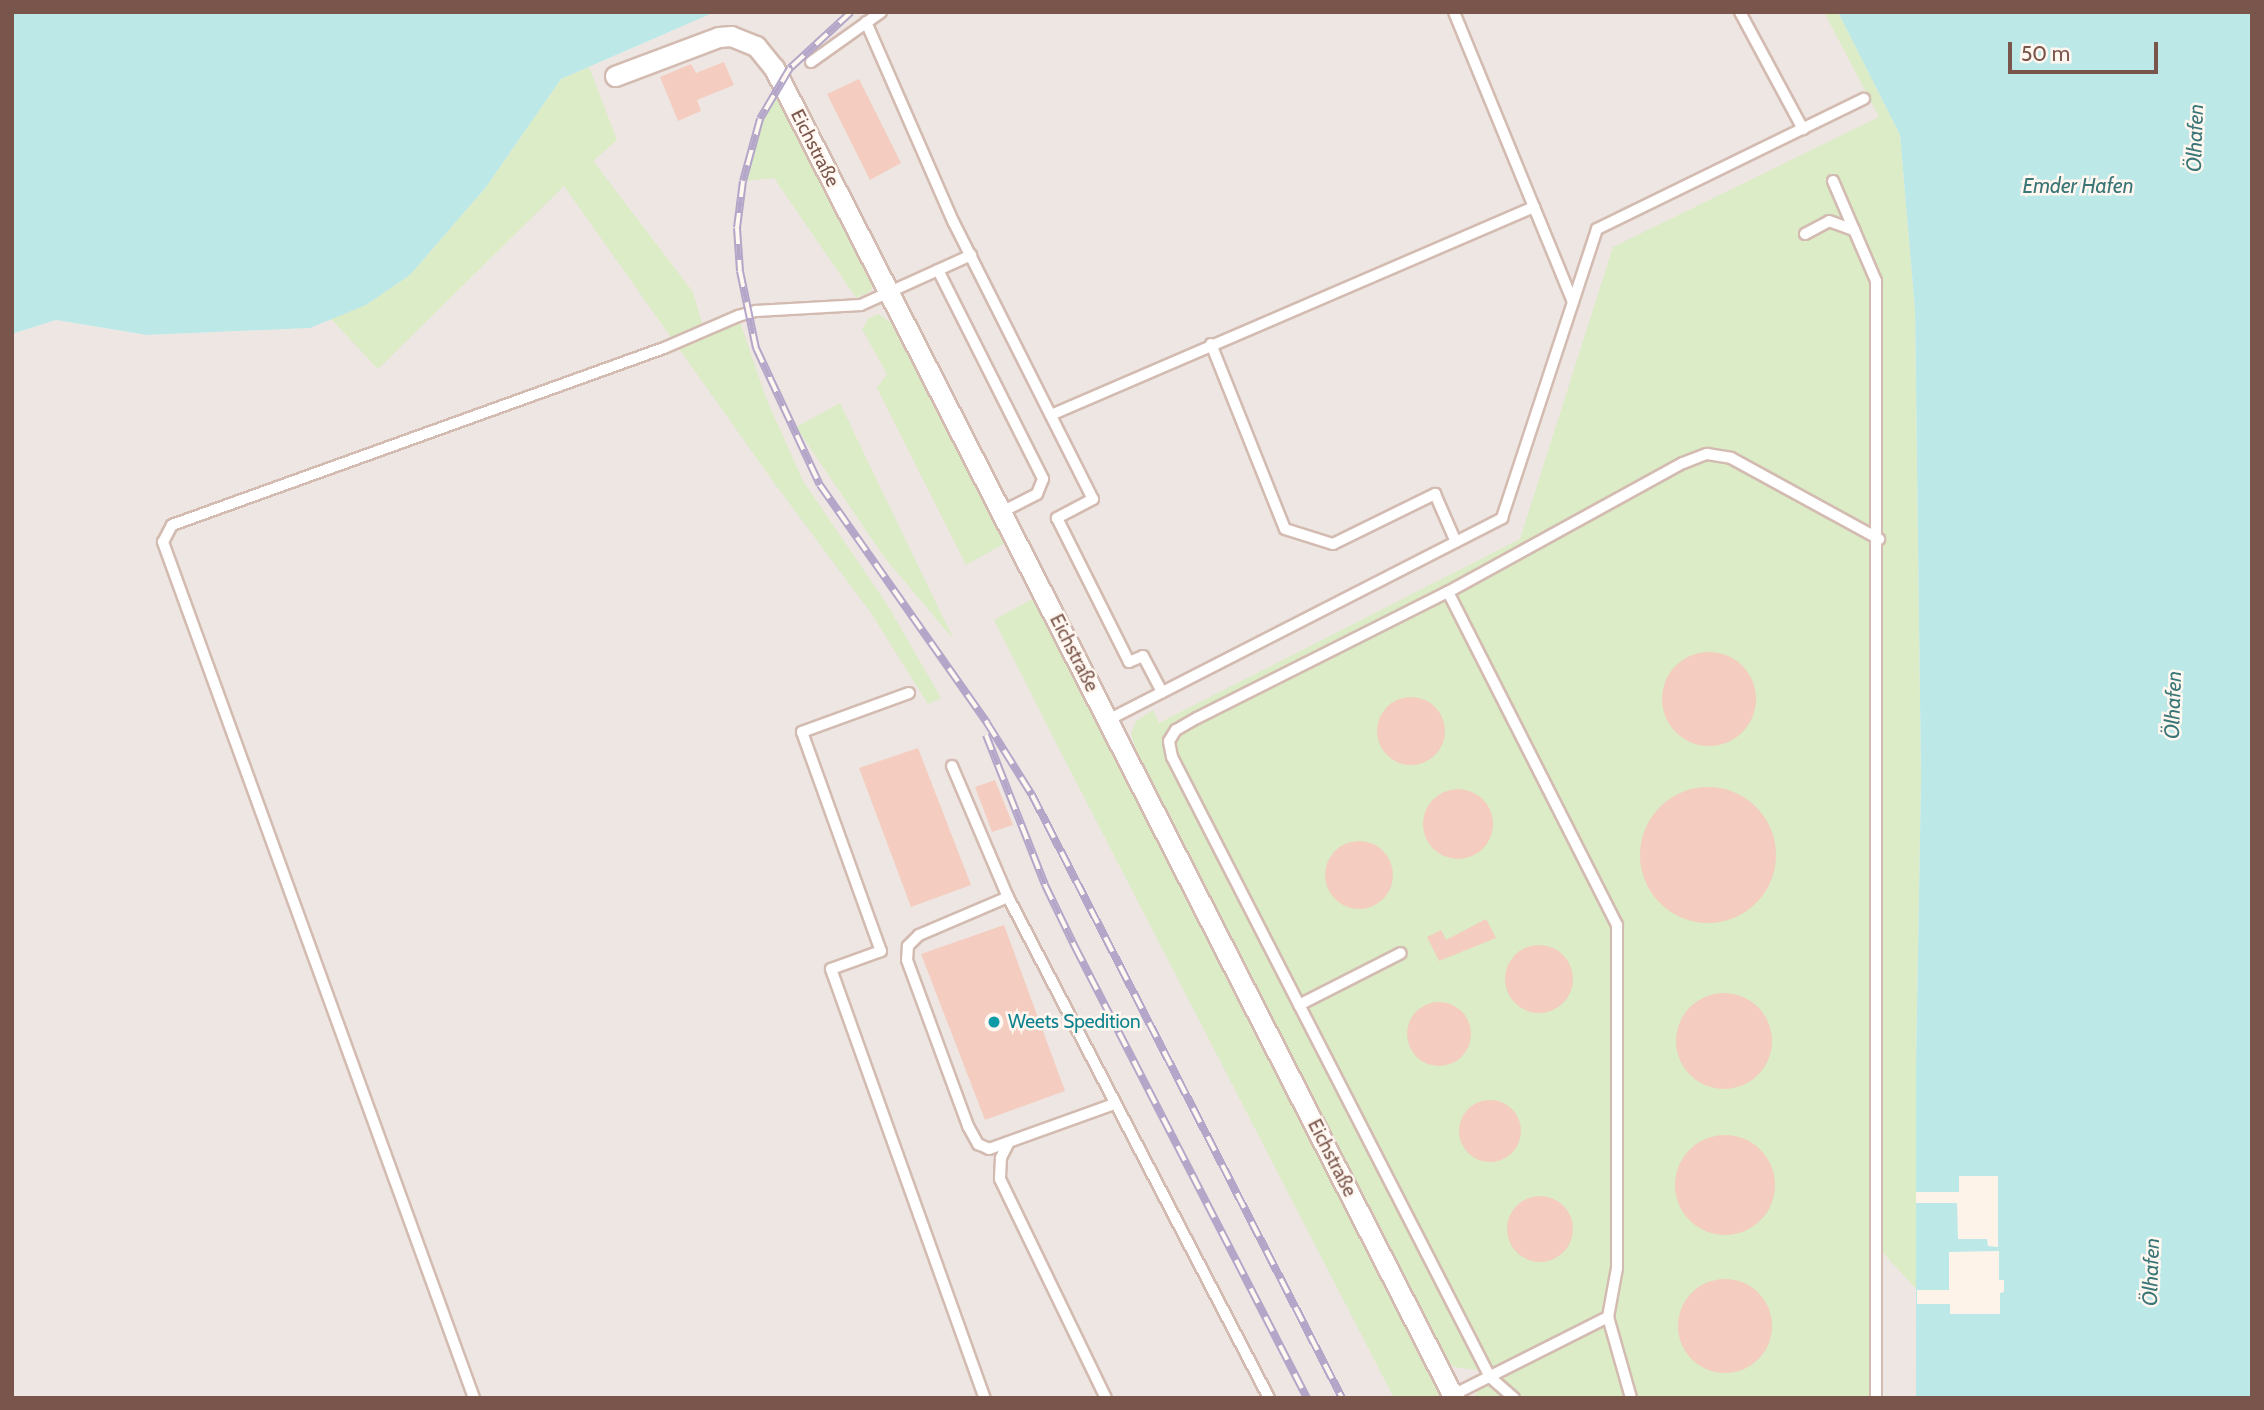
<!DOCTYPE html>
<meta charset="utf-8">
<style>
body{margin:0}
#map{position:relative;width:2264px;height:1410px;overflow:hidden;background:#fdf3e9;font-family:Cabin,sans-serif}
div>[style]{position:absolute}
.industrial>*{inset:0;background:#eee6e2}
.green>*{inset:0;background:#dbecc6}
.water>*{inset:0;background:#bce8e8}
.pier>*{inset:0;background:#fdf3e9}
.building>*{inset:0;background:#f4cdc0}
.round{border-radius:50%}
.roads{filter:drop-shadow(2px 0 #d3bbb1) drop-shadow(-2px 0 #d3bbb1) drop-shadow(0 2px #d3bbb1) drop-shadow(0 -2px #d3bbb1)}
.lane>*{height:10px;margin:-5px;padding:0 5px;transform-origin:5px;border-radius:5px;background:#fff}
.street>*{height:19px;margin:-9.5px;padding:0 9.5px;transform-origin:9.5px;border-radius:9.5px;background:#fff}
.rail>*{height:8px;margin-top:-4px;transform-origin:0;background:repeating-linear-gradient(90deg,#fff7f0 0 16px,#b3a6c9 0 32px);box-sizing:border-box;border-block:2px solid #b3a6c9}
.dots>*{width:19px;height:19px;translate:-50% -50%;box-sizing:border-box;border:4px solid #fff7f0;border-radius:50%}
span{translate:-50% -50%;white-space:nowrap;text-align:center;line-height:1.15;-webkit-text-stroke:5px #fff7f0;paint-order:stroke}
.street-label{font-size:19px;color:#79554b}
.culture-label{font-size:19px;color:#0d838f}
.left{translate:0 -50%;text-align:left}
.water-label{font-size:21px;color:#3a7677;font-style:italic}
.frame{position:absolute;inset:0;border:14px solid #79554b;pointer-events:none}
.scale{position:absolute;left:2008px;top:42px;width:150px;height:32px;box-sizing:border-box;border:4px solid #79554b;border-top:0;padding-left:9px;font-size:21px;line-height:24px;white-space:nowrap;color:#79554b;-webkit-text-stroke:5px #fff7f0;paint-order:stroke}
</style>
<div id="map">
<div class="industrial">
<i style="clip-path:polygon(715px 12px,1838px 12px,1900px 135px,1915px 310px,1916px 1398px,12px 1398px,12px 334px,56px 320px,147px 335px,309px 328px,366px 305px,410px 275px,486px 187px,561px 79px)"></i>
</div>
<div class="green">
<i style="clip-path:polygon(1824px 12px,1838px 12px,1900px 135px,1915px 310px,1921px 779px,1916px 1061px,1917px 1290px,1877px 1246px,1876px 1398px,1473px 1398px,1489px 1377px,1477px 1370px,1454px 1367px,1441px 1355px,1142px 766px,1131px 734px,1136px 721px,1153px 710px,1159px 723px,1520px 539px,1613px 247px,1879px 117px)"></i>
<i style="clip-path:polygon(589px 67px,617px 140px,593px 161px,693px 292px,704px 330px,738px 316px,766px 398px,803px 481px,888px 606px,941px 698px,928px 704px,871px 613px,772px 480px,564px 186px,378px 369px,331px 319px,366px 305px,410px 275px,486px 187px,561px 79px)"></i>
<i style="clip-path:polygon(782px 83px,874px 282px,871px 291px,856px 298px,861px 305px,774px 178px,743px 181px,760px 119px)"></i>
<i style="clip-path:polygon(878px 314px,898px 327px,1007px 542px,966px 565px,877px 388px,887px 374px,862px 329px,869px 318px)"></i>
<i style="clip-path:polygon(840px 403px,868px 462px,954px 640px,884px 557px,796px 427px)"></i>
<i style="clip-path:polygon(1034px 598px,1423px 1363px,1442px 1398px,1394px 1398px,1053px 737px,994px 620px)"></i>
</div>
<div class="water">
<i style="clip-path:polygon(12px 12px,715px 12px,561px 79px,486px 187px,410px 275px,366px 305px,310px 328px,147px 335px,56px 320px,12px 334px)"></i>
<i style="clip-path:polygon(1838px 12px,2252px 12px,2252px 1398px,1916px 1398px,1916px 1061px,1921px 779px,1915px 310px,1900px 135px)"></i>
</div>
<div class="pier">
<i style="clip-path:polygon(1959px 1176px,1998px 1176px,1998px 1247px,1988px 1246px,1987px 1239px,1958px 1239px,1957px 1203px,1916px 1203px,1916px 1192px,1959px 1192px)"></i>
<i style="clip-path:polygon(1999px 1251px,1999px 1280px,2004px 1280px,2004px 1292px,2000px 1293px,2000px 1314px,1950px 1314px,1950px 1304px,1917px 1304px,1917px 1290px,1949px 1290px,1949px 1252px)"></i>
</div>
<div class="building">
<i style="clip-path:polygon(724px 62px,734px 85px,697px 100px,701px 111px,678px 121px,660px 77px,691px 64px,696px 73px)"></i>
<i style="clip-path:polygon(859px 79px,901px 163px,870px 180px,827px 94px)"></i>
<i class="round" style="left:1662px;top:652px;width:94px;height:94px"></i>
<i class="round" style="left:1377px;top:697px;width:68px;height:68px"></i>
<i style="clip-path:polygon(918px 748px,971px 885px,911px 907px,859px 768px)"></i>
<i style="clip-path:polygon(995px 780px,1013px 825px,992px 832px,975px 787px)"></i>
<i class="round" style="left:1640px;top:787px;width:136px;height:136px"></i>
<i class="round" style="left:1423px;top:789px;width:70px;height:70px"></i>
<i class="round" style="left:1325px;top:841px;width:68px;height:68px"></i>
<i style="clip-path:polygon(1486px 919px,1496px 938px,1439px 961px,1427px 937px,1441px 930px,1446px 940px)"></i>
<i style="clip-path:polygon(1004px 925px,1065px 1091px,985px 1120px,921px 954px)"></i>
<i class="round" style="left:1505px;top:945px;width:68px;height:68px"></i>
<i class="round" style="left:1676px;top:993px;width:96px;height:96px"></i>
<i class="round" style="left:1407px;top:1002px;width:64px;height:64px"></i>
<i class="round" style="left:1459px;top:1100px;width:62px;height:62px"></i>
<i class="round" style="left:1675px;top:1135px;width:100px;height:100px"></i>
<i class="round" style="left:1507px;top:1196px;width:66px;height:66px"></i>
<i class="round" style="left:1678px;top:1279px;width:94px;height:94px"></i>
</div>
<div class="roads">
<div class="lane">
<i style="left:1454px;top:12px;width:211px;rotate:67.7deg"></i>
<i style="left:1740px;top:12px;width:133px;rotate:61.7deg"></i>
<i style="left:866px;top:22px;width:219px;rotate:66.4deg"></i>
<i style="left:954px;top:223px;width:309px;rotate:63.3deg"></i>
<i style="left:1093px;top:499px;width:41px;rotate:152.2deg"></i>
<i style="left:1057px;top:518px;width:161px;rotate:63.4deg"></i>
<i style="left:1129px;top:662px;width:15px;rotate:-23deg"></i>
<i style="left:1143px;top:656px;width:41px;rotate:62.2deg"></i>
<i style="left:811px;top:62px;width:86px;rotate:-35.5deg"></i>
<i style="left:1833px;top:181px;width:109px;rotate:66.7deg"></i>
<i style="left:1876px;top:281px;width:1117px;rotate:90deg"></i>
<i style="left:1805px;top:234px;width:27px;rotate:-28deg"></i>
<i style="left:1829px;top:221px;width:27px;rotate:20deg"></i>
<i style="left:938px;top:270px;width:234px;rotate:63.3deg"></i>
<i style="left:1043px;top:479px;width:16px;rotate:112deg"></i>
<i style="left:1037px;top:494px;width:39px;rotate:153deg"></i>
<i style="left:1211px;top:344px;width:199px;rotate:68.2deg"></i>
<i style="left:1285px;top:529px;width:50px;rotate:17.4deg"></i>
<i style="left:1333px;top:544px;width:114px;rotate:-26.1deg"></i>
<i style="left:1435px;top:494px;width:52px;rotate:66.4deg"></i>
<i style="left:1051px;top:415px;width:526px;rotate:-23.3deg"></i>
<i style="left:1534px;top:207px;width:103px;rotate:67.7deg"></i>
<i style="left:1448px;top:592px;width:373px;rotate:63.1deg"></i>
<i style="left:1617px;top:925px;width:343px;rotate:90deg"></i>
<i style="left:1617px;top:1268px;width:50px;rotate:100.4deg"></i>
<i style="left:909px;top:693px;width:114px;rotate:160deg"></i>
<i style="left:802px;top:732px;width:233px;rotate:70.2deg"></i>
<i style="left:881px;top:951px;width:53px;rotate:160.2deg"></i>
<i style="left:831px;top:969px;width:456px;rotate:70.3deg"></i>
<i style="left:1108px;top:720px;width:443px;rotate:-27.1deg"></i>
<i style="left:1502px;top:518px;width:304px;rotate:-71.8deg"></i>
<i style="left:1597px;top:229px;width:297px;rotate:-26deg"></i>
<i style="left:952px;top:766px;width:142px;rotate:66.9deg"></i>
<i style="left:1008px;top:897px;width:565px;rotate:62.48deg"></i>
<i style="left:1008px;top:897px;width:97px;rotate:156.9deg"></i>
<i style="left:919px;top:935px;width:16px;rotate:135deg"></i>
<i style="left:908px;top:946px;width:14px;rotate:94deg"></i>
<i style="left:907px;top:960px;width:177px;rotate:69.8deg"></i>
<i style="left:968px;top:1126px;width:21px;rotate:61deg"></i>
<i style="left:978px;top:1144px;width:12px;rotate:24deg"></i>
<i style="left:989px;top:1149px;width:133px;rotate:-19.8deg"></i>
<i style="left:1299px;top:1005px;width:114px;rotate:-27deg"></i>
<i style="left:1009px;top:1142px;width:18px;rotate:117deg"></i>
<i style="left:1001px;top:1158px;width:21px;rotate:93deg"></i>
<i style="left:1000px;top:1179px;width:243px;rotate:64.2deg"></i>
<i style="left:1453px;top:1395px;width:174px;rotate:-26.7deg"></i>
<i style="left:1608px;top:1317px;width:84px;rotate:74.1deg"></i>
<i style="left:474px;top:1398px;width:911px;rotate:-109.97deg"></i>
<i style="left:163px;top:542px;width:19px;rotate:-62deg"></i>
<i style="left:172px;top:525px;width:523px;rotate:-19.79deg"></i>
<i style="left:664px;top:348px;width:81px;rotate:-23.4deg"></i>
<i style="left:738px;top:316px;width:19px;rotate:-16deg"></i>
<i style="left:756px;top:311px;width:105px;rotate:-3.3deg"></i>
<i style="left:861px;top:305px;width:121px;rotate:-24.4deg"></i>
<i style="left:1514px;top:1398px;width:32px;rotate:-139deg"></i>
<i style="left:1490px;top:1377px;width:697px;rotate:-117.15deg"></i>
<i style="left:1172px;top:757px;width:16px;rotate:-101deg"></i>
<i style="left:1169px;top:741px;width:13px;rotate:-58deg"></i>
<i style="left:1176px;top:730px;width:24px;rotate:-30deg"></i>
<i style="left:1197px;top:718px;width:281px;rotate:-26.7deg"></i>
<i style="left:1448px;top:592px;width:268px;rotate:-28.8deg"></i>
<i style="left:1683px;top:463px;width:26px;rotate:-21deg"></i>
<i style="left:1707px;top:454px;width:24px;rotate:9deg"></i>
<i style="left:1731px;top:458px;width:169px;rotate:28.7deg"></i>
</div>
<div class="street">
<i style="left:615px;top:76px;width:111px;rotate:-20.6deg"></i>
<i style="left:719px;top:37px;width:12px;rotate:-5deg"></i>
<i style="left:731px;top:36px;width:27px;rotate:22deg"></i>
<i style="left:756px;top:46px;width:28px;rotate:51deg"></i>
<i style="left:774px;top:68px;width:1494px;rotate:62.92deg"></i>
</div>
</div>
<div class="rail">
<i style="left:851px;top:12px;width:83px;rotate:137.4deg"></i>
<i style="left:790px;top:68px;width:59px;rotate:120.5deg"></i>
<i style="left:760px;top:119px;width:64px;rotate:105.3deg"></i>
<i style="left:743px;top:181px;width:47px;rotate:97.3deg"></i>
<i style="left:737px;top:228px;width:43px;rotate:86deg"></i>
<i style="left:740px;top:271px;width:79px;rotate:78.3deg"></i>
<i style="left:756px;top:348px;width:151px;rotate:65deg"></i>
<i style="left:820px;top:485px;width:291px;rotate:54.9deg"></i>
<i style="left:987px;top:723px;width:85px;rotate:58deg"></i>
<i style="left:1032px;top:795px;width:678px;rotate:62.79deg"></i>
<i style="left:986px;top:735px;width:161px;rotate:68.5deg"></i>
<i style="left:1045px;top:885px;width:69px;rotate:64.2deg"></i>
<i style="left:1075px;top:947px;width:507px;rotate:62.78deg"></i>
</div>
<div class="dots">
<i style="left:994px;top:1022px;background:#0f9aa8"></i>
</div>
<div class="street-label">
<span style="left:815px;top:148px;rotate:63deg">Eichstraße</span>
<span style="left:1074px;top:653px;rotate:63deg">Eichstraße</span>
<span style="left:1332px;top:1158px;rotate:63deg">Eichstraße</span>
</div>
<div class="culture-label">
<span class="left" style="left:1008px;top:1022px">Weets Spedition</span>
</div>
<div class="water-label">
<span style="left:2195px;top:138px;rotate:-88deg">Ölhafen</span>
<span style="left:2078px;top:186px">Emder Hafen</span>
<span style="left:2173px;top:705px;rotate:-88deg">Ölhafen</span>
<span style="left:2151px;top:1272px;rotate:-88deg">Ölhafen</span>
</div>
<div class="frame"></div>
<div class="scale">50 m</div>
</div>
